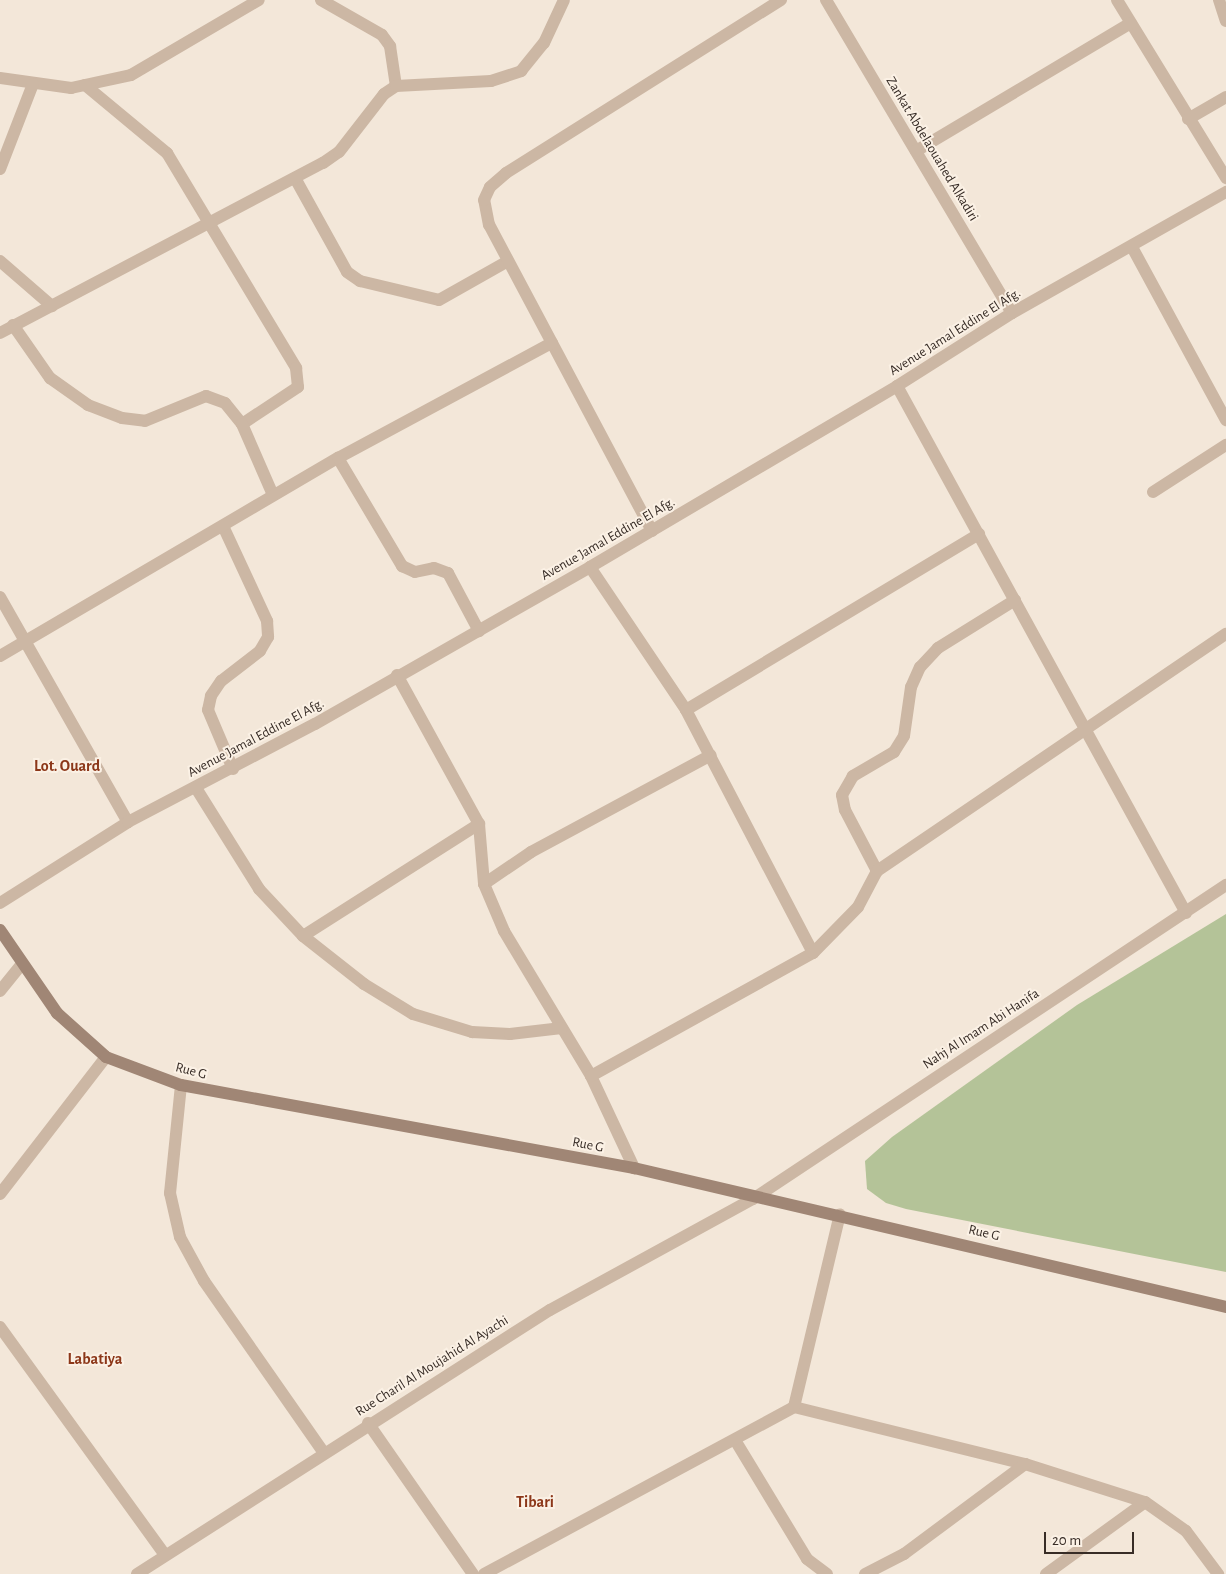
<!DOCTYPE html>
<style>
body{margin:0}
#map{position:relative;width:1226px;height:1574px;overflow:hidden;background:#f3e7d9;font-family:"Alegreya Sans",sans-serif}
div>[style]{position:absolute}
.green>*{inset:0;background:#b4c398}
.street>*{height:12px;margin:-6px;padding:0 6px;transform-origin:6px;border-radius:6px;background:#ccb7a4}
.secondary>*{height:12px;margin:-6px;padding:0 6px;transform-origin:6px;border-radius:6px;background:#a08675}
span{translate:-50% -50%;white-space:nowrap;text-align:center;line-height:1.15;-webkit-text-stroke:4px #fbf1e5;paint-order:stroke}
.street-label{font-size:14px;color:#372c26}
.quarter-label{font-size:16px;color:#8c3719;font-weight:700}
.scale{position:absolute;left:1044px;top:1532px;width:90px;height:22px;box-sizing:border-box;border:2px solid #372c26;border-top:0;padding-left:6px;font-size:15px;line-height:18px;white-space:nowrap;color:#372c26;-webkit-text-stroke:4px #fbf1e5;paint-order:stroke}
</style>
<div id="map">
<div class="green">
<i style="clip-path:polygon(1226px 914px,1226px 1272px,906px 1209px,886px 1203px,867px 1189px,865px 1161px,892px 1137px,1077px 1005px)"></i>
</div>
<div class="street">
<i style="left:321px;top:0;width:70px;rotate:29.8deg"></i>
<i style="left:382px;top:35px;width:14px;rotate:54deg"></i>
<i style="left:390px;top:46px;width:40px;rotate:81.5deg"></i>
<i style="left:826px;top:0;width:364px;rotate:59.3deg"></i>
<i style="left:1117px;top:0;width:209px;rotate:58.5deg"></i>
<i style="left:1219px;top:0;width:22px;rotate:72deg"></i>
<i style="left:0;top:78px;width:72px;rotate:8deg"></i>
<i style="left:71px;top:88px;width:61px;rotate:-12.2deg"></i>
<i style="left:131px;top:75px;width:148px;rotate:-30.4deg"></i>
<i style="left:85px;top:85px;width:107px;rotate:39.7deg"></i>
<i style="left:167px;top:153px;width:251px;rotate:59deg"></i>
<i style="left:296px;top:368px;width:19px;rotate:84deg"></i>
<i style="left:298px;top:387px;width:67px;rotate:146.5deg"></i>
<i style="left:1188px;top:119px;width:44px;rotate:-30.1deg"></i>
<i style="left:916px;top:151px;width:250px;rotate:-30.8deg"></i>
<i style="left:0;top:169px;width:91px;rotate:-68.8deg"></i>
<i style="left:295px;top:178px;width:107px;rotate:61deg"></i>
<i style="left:347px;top:272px;width:16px;rotate:35deg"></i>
<i style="left:360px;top:281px;width:81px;rotate:13.5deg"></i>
<i style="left:439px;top:300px;width:79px;rotate:-29.5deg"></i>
<i style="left:1132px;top:247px;width:197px;rotate:61.5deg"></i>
<i style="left:0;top:261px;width:69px;rotate:40.9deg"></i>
<i style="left:13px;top:325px;width:65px;rotate:55.1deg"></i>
<i style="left:50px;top:378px;width:47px;rotate:35.4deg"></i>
<i style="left:88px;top:405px;width:36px;rotate:21deg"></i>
<i style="left:122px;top:418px;width:23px;rotate:7deg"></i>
<i style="left:145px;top:421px;width:66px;rotate:-22.3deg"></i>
<i style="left:206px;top:396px;width:20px;rotate:20deg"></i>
<i style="left:225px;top:403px;width:27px;rotate:51deg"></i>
<i style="left:242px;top:424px;width:77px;rotate:66.4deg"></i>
<i style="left:0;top:333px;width:365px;rotate:-27.8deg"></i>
<i style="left:323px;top:163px;width:19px;rotate:-35deg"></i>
<i style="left:339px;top:152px;width:73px;rotate:-52.2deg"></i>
<i style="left:384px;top:94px;width:14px;rotate:-34deg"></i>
<i style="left:396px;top:86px;width:95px;rotate:-3deg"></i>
<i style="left:491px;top:81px;width:32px;rotate:-18deg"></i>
<i style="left:521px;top:71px;width:36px;rotate:-51deg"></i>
<i style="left:544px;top:43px;width:47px;rotate:-65.1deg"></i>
<i style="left:897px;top:386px;width:601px;rotate:61.26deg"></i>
<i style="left:338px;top:458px;width:126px;rotate:59.3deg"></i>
<i style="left:402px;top:566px;width:14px;rotate:25deg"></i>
<i style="left:415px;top:572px;width:19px;rotate:-12deg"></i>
<i style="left:434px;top:568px;width:15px;rotate:20deg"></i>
<i style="left:448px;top:573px;width:66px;rotate:61.9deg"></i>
<i style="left:1153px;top:492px;width:87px;rotate:-32.8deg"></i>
<i style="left:223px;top:526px;width:105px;rotate:65.1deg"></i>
<i style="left:267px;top:621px;width:16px;rotate:86deg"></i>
<i style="left:268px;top:637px;width:16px;rotate:120deg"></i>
<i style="left:260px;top:651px;width:49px;rotate:142.4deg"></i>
<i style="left:221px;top:681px;width:18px;rotate:124deg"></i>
<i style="left:211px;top:696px;width:14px;rotate:102deg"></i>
<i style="left:208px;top:710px;width:64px;rotate:67deg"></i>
<i style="left:652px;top:531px;width:347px;rotate:-118deg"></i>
<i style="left:489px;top:225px;width:25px;rotate:-101deg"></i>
<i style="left:484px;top:200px;width:14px;rotate:-65deg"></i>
<i style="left:490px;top:187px;width:21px;rotate:-41deg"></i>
<i style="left:506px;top:173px;width:325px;rotate:-32.2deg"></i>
<i style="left:590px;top:567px;width:172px;rotate:56.1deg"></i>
<i style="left:686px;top:710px;width:274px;rotate:62.4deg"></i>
<i style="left:0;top:597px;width:259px;rotate:60.4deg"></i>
<i style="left:1015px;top:600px;width:91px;rotate:148.1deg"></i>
<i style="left:938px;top:648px;width:26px;rotate:133deg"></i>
<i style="left:920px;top:667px;width:22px;rotate:114deg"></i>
<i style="left:911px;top:687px;width:49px;rotate:98.1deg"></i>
<i style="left:904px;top:736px;width:19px;rotate:122deg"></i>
<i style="left:894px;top:752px;width:48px;rotate:149.7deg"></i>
<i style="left:853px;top:776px;width:22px;rotate:120deg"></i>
<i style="left:842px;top:795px;width:15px;rotate:79deg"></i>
<i style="left:845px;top:810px;width:69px;rotate:62.3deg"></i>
<i style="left:877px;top:871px;width:422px;rotate:-34.2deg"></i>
<i style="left:0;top:656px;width:392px;rotate:-30.4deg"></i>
<i style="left:338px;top:458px;width:243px;rotate:-28.3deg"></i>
<i style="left:397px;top:675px;width:170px;rotate:61.2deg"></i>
<i style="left:479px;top:824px;width:60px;rotate:85.2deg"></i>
<i style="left:484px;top:884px;width:51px;rotate:66.9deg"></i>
<i style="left:504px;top:931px;width:169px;rotate:59deg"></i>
<i style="left:591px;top:1076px;width:102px;rotate:64.9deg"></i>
<i style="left:686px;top:710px;width:342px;rotate:-31deg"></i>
<i style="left:196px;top:788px;width:119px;rotate:58deg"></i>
<i style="left:259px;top:889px;width:64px;rotate:46.9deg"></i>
<i style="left:303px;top:936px;width:78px;rotate:38.2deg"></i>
<i style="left:364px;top:984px;width:57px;rotate:31.5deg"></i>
<i style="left:413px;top:1014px;width:62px;rotate:17deg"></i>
<i style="left:472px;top:1032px;width:38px;rotate:3deg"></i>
<i style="left:510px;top:1034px;width:52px;rotate:-6.6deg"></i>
<i style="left:484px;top:884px;width:57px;rotate:-34.2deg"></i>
<i style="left:531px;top:852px;width:204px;rotate:-28.3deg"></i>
<i style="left:0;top:903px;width:151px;rotate:-32.3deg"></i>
<i style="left:128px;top:822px;width:211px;rotate:-27.7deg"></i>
<i style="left:315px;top:724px;width:317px;rotate:-29.7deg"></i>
<i style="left:590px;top:567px;width:356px;rotate:-30.5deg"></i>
<i style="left:897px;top:386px;width:136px;rotate:-32.4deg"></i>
<i style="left:1012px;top:313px;width:246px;rotate:-29.5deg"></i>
<i style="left:303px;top:936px;width:209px;rotate:-32.5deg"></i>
<i style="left:0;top:991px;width:35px;rotate:-51deg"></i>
<i style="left:591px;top:1076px;width:254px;rotate:-29deg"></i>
<i style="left:813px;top:953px;width:64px;rotate:-45.6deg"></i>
<i style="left:858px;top:907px;width:41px;rotate:-62.2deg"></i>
<i style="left:181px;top:1085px;width:109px;rotate:95.8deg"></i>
<i style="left:170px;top:1193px;width:45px;rotate:77.2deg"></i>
<i style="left:180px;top:1237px;width:50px;rotate:61.4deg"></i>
<i style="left:204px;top:1281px;width:210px;rotate:55.1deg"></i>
<i style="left:0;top:1194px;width:173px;rotate:-52.3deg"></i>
<i style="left:0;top:1327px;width:281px;rotate:54.1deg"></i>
<i style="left:794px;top:1407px;width:238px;rotate:13.9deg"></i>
<i style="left:1025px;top:1464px;width:126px;rotate:17.6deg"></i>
<i style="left:1145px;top:1502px;width:50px;rotate:35.3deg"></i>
<i style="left:1186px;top:1531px;width:54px;rotate:53.3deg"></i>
<i style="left:368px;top:1423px;width:184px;rotate:55.2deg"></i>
<i style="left:735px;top:1440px;width:139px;rotate:58.8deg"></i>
<i style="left:807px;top:1559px;width:25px;rotate:37deg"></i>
<i style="left:137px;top:1574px;width:490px;rotate:-32.6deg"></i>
<i style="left:550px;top:1310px;width:231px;rotate:-28.7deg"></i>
<i style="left:753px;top:1199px;width:568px;rotate:-33.58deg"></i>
<i style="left:484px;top:1574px;width:352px;rotate:-28.3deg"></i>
<i style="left:794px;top:1407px;width:198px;rotate:-76.6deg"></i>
<i style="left:865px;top:1574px;width:44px;rotate:-27.1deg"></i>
<i style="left:904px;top:1554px;width:151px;rotate:-36.6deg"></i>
<i style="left:1046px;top:1574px;width:122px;rotate:-36deg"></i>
</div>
<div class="secondary">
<i style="left:0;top:930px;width:101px;rotate:55.5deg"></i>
<i style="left:57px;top:1013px;width:66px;rotate:41.9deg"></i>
<i style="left:106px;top:1057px;width:80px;rotate:20.5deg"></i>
<i style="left:181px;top:1085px;width:461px;rotate:10.4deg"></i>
<i style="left:634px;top:1168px;width:608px;rotate:13.21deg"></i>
</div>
<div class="street-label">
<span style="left:932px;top:149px;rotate:59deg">Zankat Abdelaouahed Alkadiri</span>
<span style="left:955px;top:332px;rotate:-32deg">Avenue Jamal Eddine El Afg.</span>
<span style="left:608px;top:539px;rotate:-30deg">Avenue Jamal Eddine El Afg.</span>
<span style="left:256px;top:738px;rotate:-28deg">Avenue Jamal Eddine El Afg.</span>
<span style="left:981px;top:1029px;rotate:-33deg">Nahj Al Imam Abi Hanifa</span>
<span style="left:191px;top:1071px;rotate:14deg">Rue G</span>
<span style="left:588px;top:1145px;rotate:11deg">Rue G</span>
<span style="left:984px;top:1233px;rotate:13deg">Rue G</span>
<span style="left:432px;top:1366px;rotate:-32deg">Rue Charil Al Moujahid Al Ayachi</span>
</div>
<div class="quarter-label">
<span style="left:67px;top:766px">Lot. Ouard</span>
<span style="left:95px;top:1359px">Labatiya</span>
<span style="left:535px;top:1502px">Tibari</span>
</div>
<div class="scale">20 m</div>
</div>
